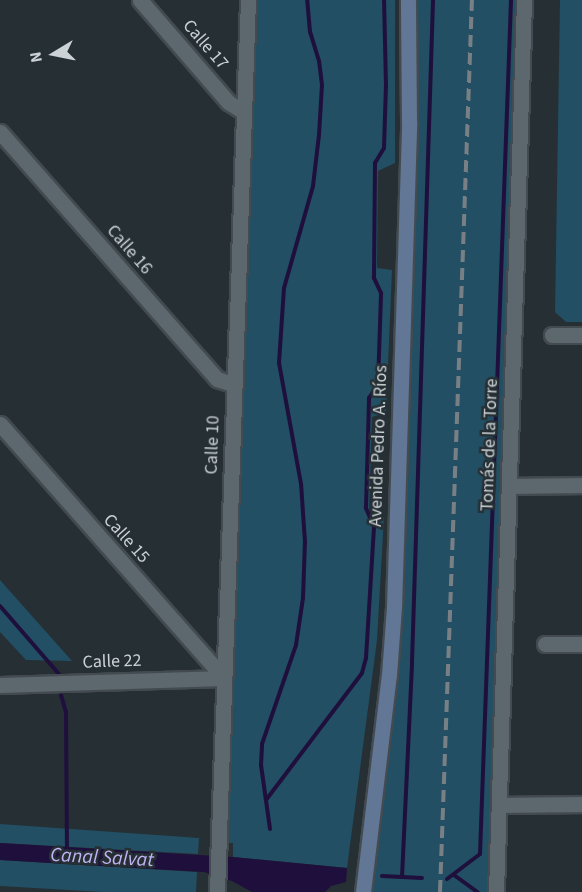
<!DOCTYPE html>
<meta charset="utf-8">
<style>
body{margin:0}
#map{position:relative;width:582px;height:892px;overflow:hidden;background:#252f34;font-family:"Source Sans 3",sans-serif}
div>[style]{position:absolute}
.green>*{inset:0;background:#224f63}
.water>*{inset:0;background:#1f0f3d}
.stream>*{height:4px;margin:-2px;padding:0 2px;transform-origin:2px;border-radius:2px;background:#1f0f3d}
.roads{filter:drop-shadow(2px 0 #434b50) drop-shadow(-2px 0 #434b50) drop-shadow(0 2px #434b50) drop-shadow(0 -2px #434b50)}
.minor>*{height:15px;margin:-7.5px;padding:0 7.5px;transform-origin:7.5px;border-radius:7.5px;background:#5d686e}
.tertiary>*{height:15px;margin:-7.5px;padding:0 7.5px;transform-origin:7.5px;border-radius:7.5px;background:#5d686e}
.secondary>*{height:15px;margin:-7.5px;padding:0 7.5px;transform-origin:7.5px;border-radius:7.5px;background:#617795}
.rail>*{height:4px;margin-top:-2px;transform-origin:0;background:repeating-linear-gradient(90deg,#788085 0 12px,transparent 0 18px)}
span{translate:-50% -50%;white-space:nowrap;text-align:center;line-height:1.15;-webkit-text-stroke:5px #252f34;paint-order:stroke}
.street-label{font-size:18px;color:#ccd2d6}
.water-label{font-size:20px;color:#c1b3f3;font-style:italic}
.north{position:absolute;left:24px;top:24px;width:60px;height:60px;-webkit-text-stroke:4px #252f34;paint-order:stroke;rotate:260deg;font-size:16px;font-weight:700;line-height:24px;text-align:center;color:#ccd2d6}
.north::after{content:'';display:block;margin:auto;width:21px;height:27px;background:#ccd2d6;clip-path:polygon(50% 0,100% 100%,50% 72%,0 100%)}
</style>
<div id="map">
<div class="green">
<i style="clip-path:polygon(255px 0,395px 0,395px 163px,378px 171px,377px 268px,392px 270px,386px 413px,372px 417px,369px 514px,384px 517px,377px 640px,347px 868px,233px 857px,233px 843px,226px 843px)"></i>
<i style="clip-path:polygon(408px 0,524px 0,496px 892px,363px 892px,382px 731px)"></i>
<i style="clip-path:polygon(560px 0,582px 0,582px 322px,566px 322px,555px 312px)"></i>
<i style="clip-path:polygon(0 580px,72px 661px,26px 660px,0 632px)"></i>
<i style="clip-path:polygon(0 824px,199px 838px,198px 854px,0 843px)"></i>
<i style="clip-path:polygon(0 860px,197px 872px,196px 892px,103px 892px,0 886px)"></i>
</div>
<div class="water">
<i style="clip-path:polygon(0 843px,233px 857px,347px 868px,346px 882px,331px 886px,325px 892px,252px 892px,232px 881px,204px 872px,0 860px)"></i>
</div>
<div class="stream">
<i style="left:0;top:606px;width:90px;rotate:49.1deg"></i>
<i style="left:61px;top:695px;width:18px;rotate:74deg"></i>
<i style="left:66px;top:712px;width:140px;rotate:89.6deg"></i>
<i style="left:266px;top:800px;width:159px;rotate:-52.9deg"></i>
<i style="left:362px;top:673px;width:16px;rotate:-75deg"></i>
<i style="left:366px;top:658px;width:131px;rotate:-86.5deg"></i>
<i style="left:374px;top:527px;width:21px;rotate:-113deg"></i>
<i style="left:366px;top:508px;width:110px;rotate:-88.4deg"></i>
<i style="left:369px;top:398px;width:16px;rotate:-55deg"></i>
<i style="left:378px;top:385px;width:92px;rotate:-88.1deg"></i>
<i style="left:381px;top:293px;width:17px;rotate:-115deg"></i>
<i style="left:374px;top:278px;width:115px;rotate:-89.5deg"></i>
<i style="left:375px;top:163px;width:17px;rotate:-59deg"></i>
<i style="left:384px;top:148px;width:62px;rotate:-88.2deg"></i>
<i style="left:386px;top:86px;width:86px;rotate:-91.3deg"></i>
<i style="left:270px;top:829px;width:65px;rotate:-98deg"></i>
<i style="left:261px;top:765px;width:21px;rotate:-87deg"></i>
<i style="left:262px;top:744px;width:105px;rotate:-71deg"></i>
<i style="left:296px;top:645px;width:48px;rotate:-81.5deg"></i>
<i style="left:303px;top:598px;width:56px;rotate:-88deg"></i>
<i style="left:305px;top:542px;width:58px;rotate:-93.9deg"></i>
<i style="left:301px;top:484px;width:123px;rotate:-100.3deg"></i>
<i style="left:279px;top:363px;width:75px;rotate:-86.2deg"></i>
<i style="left:284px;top:288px;width:106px;rotate:-74.1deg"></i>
<i style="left:313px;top:186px;width:51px;rotate:-83.3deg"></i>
<i style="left:319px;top:135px;width:50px;rotate:-86.6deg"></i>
<i style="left:322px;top:85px;width:24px;rotate:-97deg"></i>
<i style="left:319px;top:61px;width:30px;rotate:-107deg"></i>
<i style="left:310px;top:32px;width:32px;rotate:-95deg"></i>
<i style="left:454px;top:875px;width:29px;rotate:36deg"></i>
<i style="left:382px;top:876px;width:40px;rotate:2.9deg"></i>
<i style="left:402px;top:877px;width:215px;rotate:-87.3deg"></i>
<i style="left:412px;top:662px;width:662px;rotate:-88.18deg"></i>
<i style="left:447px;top:879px;width:41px;rotate:-37.1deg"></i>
<i style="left:480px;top:854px;width:855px;rotate:-87.92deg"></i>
</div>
<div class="roads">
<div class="minor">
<i style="left:140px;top:0;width:135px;rotate:49.2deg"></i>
<i style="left:228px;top:102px;width:19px;rotate:32deg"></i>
<i style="left:0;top:132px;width:329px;rotate:48.7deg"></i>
<i style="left:217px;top:379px;width:19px;rotate:18deg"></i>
<i style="left:552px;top:335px;width:30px"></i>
<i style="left:0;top:424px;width:339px;rotate:48.6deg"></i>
<i style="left:509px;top:486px;width:73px;rotate:-0.8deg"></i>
<i style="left:545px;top:644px;width:37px"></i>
<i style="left:0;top:685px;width:224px;rotate:-1.8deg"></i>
<i style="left:499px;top:805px;width:83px;rotate:-0.7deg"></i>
<i style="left:217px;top:892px;width:893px;rotate:-88.01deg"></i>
</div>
<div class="tertiary">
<i style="left:496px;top:892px;width:892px;rotate:-88.2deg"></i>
</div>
<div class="secondary">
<i style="left:363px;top:892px;width:219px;rotate:-83.2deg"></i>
<i style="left:389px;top:675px;width:68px;rotate:-85.8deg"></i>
<i style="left:394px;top:607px;width:486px;rotate:-88.2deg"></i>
<i style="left:409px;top:121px;width:121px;rotate:-90.5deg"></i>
</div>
</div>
<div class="rail">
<i style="left:440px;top:892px;width:893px;rotate:-87.95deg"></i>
</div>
<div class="street-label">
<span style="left:205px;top:45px;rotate:49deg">Calle 17</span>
<span style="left:129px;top:250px;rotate:49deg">Calle 16</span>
<span style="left:213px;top:445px;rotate:-88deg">Calle 10</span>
<span style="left:490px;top:445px;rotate:-88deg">Tomás de la Torre</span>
<span style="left:379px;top:446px;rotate:-88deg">Avenida Pedro A. Ríos</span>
<span style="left:126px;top:539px;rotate:48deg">Calle 15</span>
<span style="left:112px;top:662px;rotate:-2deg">Calle 22</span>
</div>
<div class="water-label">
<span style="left:102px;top:858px;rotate:3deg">Canal Salvat</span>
</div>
<div class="north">N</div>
</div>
